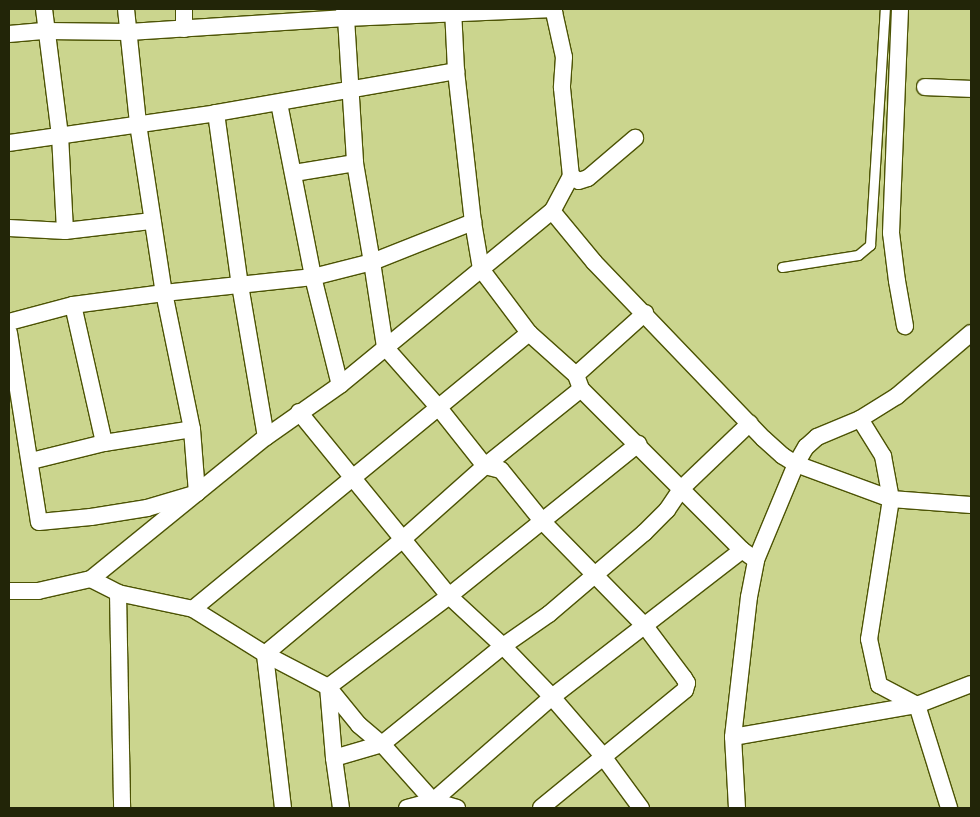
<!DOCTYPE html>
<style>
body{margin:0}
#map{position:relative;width:980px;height:817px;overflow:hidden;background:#cbd58e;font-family:"PT Sans Narrow",sans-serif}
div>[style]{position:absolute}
.roads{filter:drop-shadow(1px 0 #4c5304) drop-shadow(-1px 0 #4c5304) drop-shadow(0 1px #4c5304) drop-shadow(0 -1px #4c5304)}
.lane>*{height:9px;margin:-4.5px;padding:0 4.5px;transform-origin:4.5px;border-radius:4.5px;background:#fff}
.street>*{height:16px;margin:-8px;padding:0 8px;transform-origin:8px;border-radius:8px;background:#fff}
span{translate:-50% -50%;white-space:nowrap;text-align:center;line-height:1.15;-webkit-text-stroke:5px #d8e29a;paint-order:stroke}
.frame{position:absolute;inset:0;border:10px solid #222508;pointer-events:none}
</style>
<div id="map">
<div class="roads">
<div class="lane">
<i style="left:782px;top:267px;width:77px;rotate:-9deg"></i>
<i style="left:858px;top:255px;width:16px;rotate:-40deg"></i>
<i style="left:870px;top:245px;width:236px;rotate:-86.4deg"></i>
</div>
<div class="street">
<i style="left:44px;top:9px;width:127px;rotate:82.8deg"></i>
<i style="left:60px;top:135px;width:96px;rotate:87deg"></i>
<i style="left:65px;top:231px;width:88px;rotate:-6.6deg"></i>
<i style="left:126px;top:9px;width:116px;rotate:84deg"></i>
<i style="left:138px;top:124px;width:171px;rotate:81.3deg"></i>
<i style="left:164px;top:293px;width:150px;rotate:-6.1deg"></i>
<i style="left:313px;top:277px;width:61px;rotate:-14.3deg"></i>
<i style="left:372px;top:262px;width:86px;rotate:81.3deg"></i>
<i style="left:385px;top:347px;width:81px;rotate:48.5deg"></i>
<i style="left:439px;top:408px;width:74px;rotate:51.6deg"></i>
<i style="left:485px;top:466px;width:16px;rotate:14deg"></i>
<i style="left:501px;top:470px;width:67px;rotate:51.1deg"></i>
<i style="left:543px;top:522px;width:146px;rotate:45.6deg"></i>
<i style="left:645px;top:626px;width:65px;rotate:53.1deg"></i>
<i style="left:684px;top:678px;width:6px;rotate:59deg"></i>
<i style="left:687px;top:683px;width:7px;rotate:106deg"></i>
<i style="left:685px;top:690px;width:186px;rotate:140.7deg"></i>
<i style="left:184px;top:9px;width:20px;rotate:90deg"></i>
<i style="left:344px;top:9px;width:9px;rotate:77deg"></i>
<i style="left:346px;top:18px;width:145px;rotate:86.4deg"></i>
<i style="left:355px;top:163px;width:100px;rotate:80.3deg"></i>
<i style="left:372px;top:262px;width:109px;rotate:-21.6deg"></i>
<i style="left:453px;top:9px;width:62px;rotate:87.2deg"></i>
<i style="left:456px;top:71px;width:152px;rotate:83.6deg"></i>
<i style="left:473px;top:222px;width:48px;rotate:80.3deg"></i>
<i style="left:481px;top:269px;width:80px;rotate:53.1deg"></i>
<i style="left:529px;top:333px;width:63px;rotate:41.8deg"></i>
<i style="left:576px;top:375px;width:15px;rotate:70deg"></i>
<i style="left:581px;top:389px;width:228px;rotate:45deg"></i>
<i style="left:742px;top:550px;width:17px;rotate:36deg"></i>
<i style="left:900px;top:9px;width:224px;rotate:92.3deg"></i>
<i style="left:891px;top:233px;width:48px;rotate:82.9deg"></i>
<i style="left:897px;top:281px;width:46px;rotate:79.9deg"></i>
<i style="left:9px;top:34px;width:37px;rotate:-5deg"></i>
<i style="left:46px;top:31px;width:83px;rotate:0.7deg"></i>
<i style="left:129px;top:32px;width:217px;rotate:-3.7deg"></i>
<i style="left:346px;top:18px;width:206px;rotate:-2.5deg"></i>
<i style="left:552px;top:9px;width:4px;rotate:56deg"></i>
<i style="left:554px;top:12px;width:46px;rotate:77.5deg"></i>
<i style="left:564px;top:57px;width:31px;rotate:94deg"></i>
<i style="left:562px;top:88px;width:88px;rotate:84.2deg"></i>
<i style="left:571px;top:176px;width:40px;rotate:118deg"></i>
<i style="left:925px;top:87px;width:46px;rotate:2.5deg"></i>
<i style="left:279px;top:103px;width:177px;rotate:78.9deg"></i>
<i style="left:313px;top:277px;width:111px;rotate:76deg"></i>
<i style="left:216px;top:113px;width:174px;rotate:82.1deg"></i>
<i style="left:240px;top:285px;width:154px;rotate:80.3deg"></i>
<i style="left:9px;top:143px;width:209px;rotate:-8.2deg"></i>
<i style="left:216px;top:113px;width:244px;rotate:-9.9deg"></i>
<i style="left:294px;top:173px;width:62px;rotate:-9.3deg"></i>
<i style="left:571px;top:176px;width:9px;rotate:32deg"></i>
<i style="left:579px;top:181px;width:9px;rotate:-18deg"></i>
<i style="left:588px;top:178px;width:62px;rotate:-40.4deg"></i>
<i style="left:9px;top:228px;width:56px;rotate:3.1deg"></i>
<i style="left:9px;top:322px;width:66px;rotate:-14.9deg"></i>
<i style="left:9px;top:333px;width:191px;rotate:81deg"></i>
<i style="left:39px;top:522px;width:52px;rotate:-5.5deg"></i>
<i style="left:91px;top:517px;width:57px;rotate:-9.1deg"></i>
<i style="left:147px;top:508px;width:52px;rotate:-16.7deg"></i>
<i style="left:197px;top:493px;width:64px;rotate:-94.5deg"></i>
<i style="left:192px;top:429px;width:139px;rotate:-101.6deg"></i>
<i style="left:164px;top:293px;width:92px;rotate:172.5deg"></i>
<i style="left:73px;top:305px;width:141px;rotate:77.3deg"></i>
<i style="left:104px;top:443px;width:75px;rotate:166.1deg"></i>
<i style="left:576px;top:375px;width:93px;rotate:-41.9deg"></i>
<i style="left:299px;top:412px;width:237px;rotate:50.8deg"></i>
<i style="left:449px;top:596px;width:74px;rotate:42.8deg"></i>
<i style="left:503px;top:646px;width:71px;rotate:46.1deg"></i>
<i style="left:552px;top:697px;width:77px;rotate:49.2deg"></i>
<i style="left:602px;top:755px;width:66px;rotate:53.7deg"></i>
<i style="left:860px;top:419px;width:44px;rotate:58.1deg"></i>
<i style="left:883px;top:456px;width:44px;rotate:79.5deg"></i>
<i style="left:891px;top:499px;width:80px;rotate:4.3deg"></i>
<i style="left:104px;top:443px;width:89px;rotate:-9deg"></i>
<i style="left:91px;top:579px;width:30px;rotate:27deg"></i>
<i style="left:118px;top:593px;width:77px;rotate:12deg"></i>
<i style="left:193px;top:609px;width:85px;rotate:32deg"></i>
<i style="left:265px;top:654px;width:71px;rotate:27.6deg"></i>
<i style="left:328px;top:687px;width:49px;rotate:50.8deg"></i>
<i style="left:359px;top:725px;width:30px;rotate:40deg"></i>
<i style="left:382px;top:744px;width:76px;rotate:48.2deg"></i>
<i style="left:433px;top:801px;width:25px;rotate:16deg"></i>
<i style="left:9px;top:591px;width:29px"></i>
<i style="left:38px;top:591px;width:54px;rotate:-12.8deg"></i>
<i style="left:91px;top:579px;width:225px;rotate:-39.1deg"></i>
<i style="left:266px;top:437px;width:90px;rotate:-35.1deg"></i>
<i style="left:340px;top:385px;width:274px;rotate:-39.4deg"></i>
<i style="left:552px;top:211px;width:66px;rotate:50.5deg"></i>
<i style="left:594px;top:262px;width:245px;rotate:46.2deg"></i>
<i style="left:764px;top:439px;width:25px;rotate:42deg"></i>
<i style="left:783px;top:456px;width:15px;rotate:32deg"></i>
<i style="left:796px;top:464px;width:101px;rotate:20.2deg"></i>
<i style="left:891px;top:499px;width:142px;rotate:98.9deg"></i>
<i style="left:869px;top:639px;width:47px;rotate:77.7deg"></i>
<i style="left:879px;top:685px;width:43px;rotate:27.8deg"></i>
<i style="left:917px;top:705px;width:58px;rotate:-21.3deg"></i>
<i style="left:118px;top:593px;width:215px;rotate:88.9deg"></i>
<i style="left:193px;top:609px;width:435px;rotate:-39.4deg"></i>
<i style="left:733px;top:737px;width:187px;rotate:-9.9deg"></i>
<i style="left:917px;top:705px;width:108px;rotate:72.7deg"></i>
<i style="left:334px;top:758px;width:50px;rotate:-16.3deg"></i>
<i style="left:382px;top:744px;width:156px;rotate:-39deg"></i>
<i style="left:503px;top:646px;width:56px;rotate:-34.8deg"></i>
<i style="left:549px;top:614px;width:125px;rotate:-40.5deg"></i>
<i style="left:644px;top:533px;width:33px;rotate:-45deg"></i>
<i style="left:667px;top:510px;width:25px;rotate:-56deg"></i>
<i style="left:681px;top:489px;width:95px;rotate:-43.7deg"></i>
<i style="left:283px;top:808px;width:155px;rotate:-96.7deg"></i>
<i style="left:265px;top:654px;width:180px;rotate:-39.8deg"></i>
<i style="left:403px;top:539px;width:110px;rotate:-41.7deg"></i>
<i style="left:485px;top:466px;width:123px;rotate:-38.7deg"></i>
<i style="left:341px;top:808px;width:50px;rotate:-98deg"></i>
<i style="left:334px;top:758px;width:71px;rotate:-94.8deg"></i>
<i style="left:328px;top:687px;width:151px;rotate:-36.9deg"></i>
<i style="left:449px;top:596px;width:243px;rotate:-38.8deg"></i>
<i style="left:407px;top:808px;width:27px;rotate:-15deg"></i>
<i style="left:433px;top:801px;width:158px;rotate:-41.2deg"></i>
<i style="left:552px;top:697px;width:240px;rotate:-37.7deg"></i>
<i style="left:737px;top:808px;width:71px;rotate:-93.2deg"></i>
<i style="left:733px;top:737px;width:141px;rotate:-83.5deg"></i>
<i style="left:749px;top:597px;width:38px;rotate:-79deg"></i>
<i style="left:756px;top:560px;width:104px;rotate:-67.4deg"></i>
<i style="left:796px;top:464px;width:20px;rotate:-60deg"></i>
<i style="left:806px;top:447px;width:15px;rotate:-42deg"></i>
<i style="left:817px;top:437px;width:47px;rotate:-22.7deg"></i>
<i style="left:860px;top:419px;width:44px;rotate:-31.9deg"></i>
<i style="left:897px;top:396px;width:97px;rotate:-40.4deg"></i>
</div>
</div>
<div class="frame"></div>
</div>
